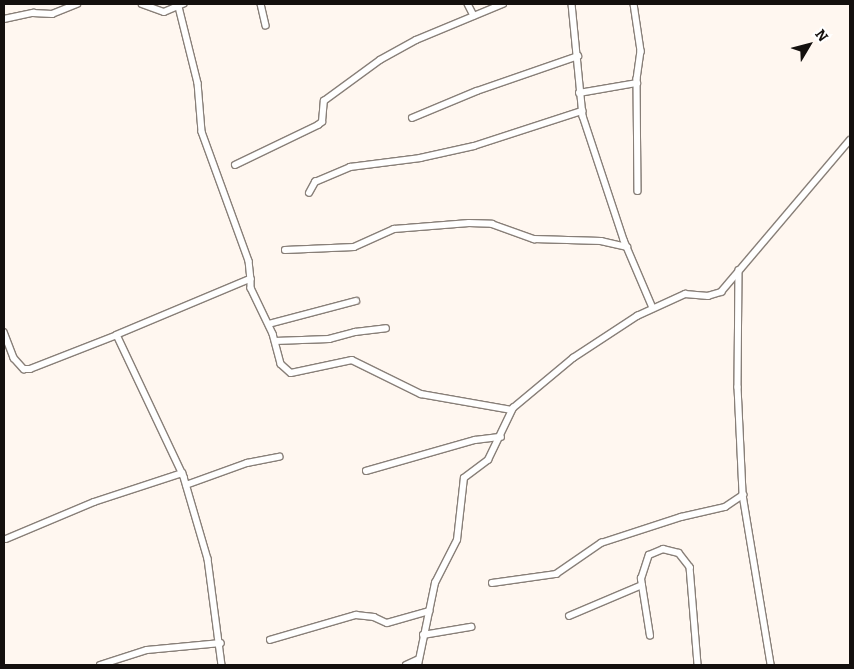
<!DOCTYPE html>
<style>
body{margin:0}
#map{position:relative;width:854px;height:669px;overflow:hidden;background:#fff7f0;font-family:Bitter,serif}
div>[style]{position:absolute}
.roads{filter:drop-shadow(1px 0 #887f78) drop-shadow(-1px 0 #887f78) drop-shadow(0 1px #887f78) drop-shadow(0 -1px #887f78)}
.street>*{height:5.5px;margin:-2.75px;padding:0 2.75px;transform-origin:2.75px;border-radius:2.75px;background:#fff}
span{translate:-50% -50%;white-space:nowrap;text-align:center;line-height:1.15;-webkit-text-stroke:5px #fff;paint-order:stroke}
.frame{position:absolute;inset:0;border:5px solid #14100e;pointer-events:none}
.north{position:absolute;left:784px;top:20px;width:50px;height:50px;-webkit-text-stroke:4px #fff;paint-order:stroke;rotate:53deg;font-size:14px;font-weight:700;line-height:20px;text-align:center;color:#14100e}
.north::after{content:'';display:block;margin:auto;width:18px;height:22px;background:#14100e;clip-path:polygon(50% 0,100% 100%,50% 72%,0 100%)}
</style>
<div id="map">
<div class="roads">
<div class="street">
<i style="left:142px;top:4px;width:23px;rotate:20deg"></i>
<i style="left:164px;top:12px;width:21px;rotate:-23deg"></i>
<i style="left:261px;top:4px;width:22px;rotate:77deg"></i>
<i style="left:468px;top:4px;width:13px;rotate:63deg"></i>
<i style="left:572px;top:4px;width:113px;rotate:84.4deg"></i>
<i style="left:583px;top:116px;width:131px;rotate:71.7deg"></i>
<i style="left:624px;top:240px;width:74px;rotate:66.9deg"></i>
<i style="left:634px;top:4px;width:48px;rotate:81.5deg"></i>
<i style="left:641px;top:51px;width:28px;rotate:98deg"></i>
<i style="left:637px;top:79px;width:112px;rotate:89.5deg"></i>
<i style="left:179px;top:7px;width:78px;rotate:76deg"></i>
<i style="left:198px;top:83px;width:49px;rotate:85.3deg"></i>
<i style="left:202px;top:132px;width:137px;rotate:70deg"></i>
<i style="left:249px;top:261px;width:18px;rotate:84deg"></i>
<i style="left:251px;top:279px;width:145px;rotate:157.3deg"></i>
<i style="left:117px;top:335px;width:157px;rotate:64.7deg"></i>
<i style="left:184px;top:477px;width:85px;rotate:73.7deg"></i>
<i style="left:208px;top:559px;width:107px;rotate:82.5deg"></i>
<i style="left:4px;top:19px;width:30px;rotate:-12deg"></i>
<i style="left:33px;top:13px;width:19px;rotate:3deg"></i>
<i style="left:52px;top:14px;width:27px;rotate:-22deg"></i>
<i style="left:579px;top:93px;width:59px;rotate:-9.8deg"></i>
<i style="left:412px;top:118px;width:70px;rotate:-22.6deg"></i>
<i style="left:477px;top:91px;width:107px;rotate:-19.1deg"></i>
<i style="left:235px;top:165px;width:92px;rotate:-25.7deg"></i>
<i style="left:318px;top:125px;width:5px;rotate:-37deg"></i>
<i style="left:322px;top:122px;width:21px;rotate:-85deg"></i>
<i style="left:324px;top:101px;width:69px;rotate:-36.2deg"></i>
<i style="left:380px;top:60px;width:41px;rotate:-29.1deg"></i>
<i style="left:416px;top:40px;width:94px;rotate:-22.5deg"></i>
<i style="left:309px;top:193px;width:13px;rotate:-61deg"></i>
<i style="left:315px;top:182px;width:38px;rotate:-23deg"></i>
<i style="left:350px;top:167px;width:71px;rotate:-7.3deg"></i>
<i style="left:420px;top:158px;width:55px;rotate:-12.5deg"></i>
<i style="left:474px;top:146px;width:114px;rotate:-18deg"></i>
<i style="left:285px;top:250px;width:69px;rotate:-2.5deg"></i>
<i style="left:354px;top:247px;width:44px;rotate:-24.2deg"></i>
<i style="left:394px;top:229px;width:75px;rotate:-4.6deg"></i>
<i style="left:469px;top:223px;width:23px;rotate:2deg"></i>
<i style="left:492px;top:224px;width:45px;rotate:19.7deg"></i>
<i style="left:534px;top:239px;width:67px;rotate:1.7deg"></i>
<i style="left:601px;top:241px;width:27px;rotate:13deg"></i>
<i style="left:739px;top:270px;width:117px;rotate:90.5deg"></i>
<i style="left:738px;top:387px;width:108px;rotate:87.3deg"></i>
<i style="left:743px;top:495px;width:172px;rotate:80.6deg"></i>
<i style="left:251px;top:279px;width:9px;rotate:90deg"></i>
<i style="left:251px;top:288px;width:51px;rotate:64.4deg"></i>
<i style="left:273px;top:334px;width:31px;rotate:75deg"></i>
<i style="left:281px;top:364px;width:13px;rotate:42deg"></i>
<i style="left:291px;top:373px;width:62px;rotate:-12deg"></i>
<i style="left:352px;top:360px;width:77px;rotate:26.2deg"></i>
<i style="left:421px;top:394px;width:92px;rotate:10deg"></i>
<i style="left:269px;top:324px;width:90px;rotate:-14.8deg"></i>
<i style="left:4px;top:332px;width:28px;rotate:69deg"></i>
<i style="left:14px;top:358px;width:15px;rotate:48deg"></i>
<i style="left:24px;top:369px;width:6px"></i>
<i style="left:30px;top:369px;width:93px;rotate:-21.3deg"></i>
<i style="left:275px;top:341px;width:54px;rotate:-2.1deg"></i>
<i style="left:329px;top:339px;width:27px;rotate:-15deg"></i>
<i style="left:355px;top:332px;width:31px;rotate:-7deg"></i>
<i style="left:366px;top:471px;width:113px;rotate:-15.9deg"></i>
<i style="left:475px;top:440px;width:26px;rotate:-7deg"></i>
<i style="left:186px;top:485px;width:65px;rotate:-19.8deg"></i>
<i style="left:247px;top:463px;width:33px;rotate:-11deg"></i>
<i style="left:6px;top:539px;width:95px;rotate:-22.8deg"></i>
<i style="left:94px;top:502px;width:93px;rotate:-18.2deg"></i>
<i style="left:492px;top:583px;width:65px;rotate:-8deg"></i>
<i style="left:556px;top:574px;width:55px;rotate:-34.6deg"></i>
<i style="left:601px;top:543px;width:84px;rotate:-18deg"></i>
<i style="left:681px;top:517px;width:45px;rotate:-12.8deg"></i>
<i style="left:725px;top:507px;width:22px;rotate:-34deg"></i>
<i style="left:569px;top:616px;width:79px;rotate:-23deg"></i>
<i style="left:423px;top:635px;width:49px;rotate:-9.5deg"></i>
<i style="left:650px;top:636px;width:58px;rotate:-99deg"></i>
<i style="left:641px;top:579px;width:25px;rotate:-72deg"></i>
<i style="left:649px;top:555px;width:15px;rotate:-23deg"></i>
<i style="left:663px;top:549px;width:16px;rotate:14deg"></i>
<i style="left:679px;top:553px;width:18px;rotate:52deg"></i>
<i style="left:690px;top:567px;width:98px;rotate:85.3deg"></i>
<i style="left:270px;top:640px;width:90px;rotate:-16.2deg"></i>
<i style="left:356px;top:615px;width:18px;rotate:6deg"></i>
<i style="left:374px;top:617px;width:14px;rotate:25deg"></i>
<i style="left:387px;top:623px;width:44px;rotate:-15.9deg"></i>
<i style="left:100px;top:665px;width:49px;rotate:-17.7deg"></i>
<i style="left:147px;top:650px;width:74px;rotate:-5.4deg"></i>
<i style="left:406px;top:665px;width:14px;rotate:-25deg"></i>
<i style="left:418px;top:665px;width:84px;rotate:-78.3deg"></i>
<i style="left:435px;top:583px;width:48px;rotate:-62.9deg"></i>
<i style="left:457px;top:540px;width:62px;rotate:-83.6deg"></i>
<i style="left:464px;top:478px;width:30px;rotate:-37deg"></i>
<i style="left:488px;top:460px;width:58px;rotate:-64.3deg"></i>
<i style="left:513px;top:408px;width:78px;rotate:-39.8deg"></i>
<i style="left:573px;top:358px;width:77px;rotate:-33.3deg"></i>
<i style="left:637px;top:316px;width:53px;rotate:-24.6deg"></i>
<i style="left:685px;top:294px;width:23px;rotate:5deg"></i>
<i style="left:708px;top:296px;width:14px;rotate:-17deg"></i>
<i style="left:721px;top:292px;width:199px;rotate:-49.7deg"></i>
</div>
</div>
<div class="frame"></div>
<div class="north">N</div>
</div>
